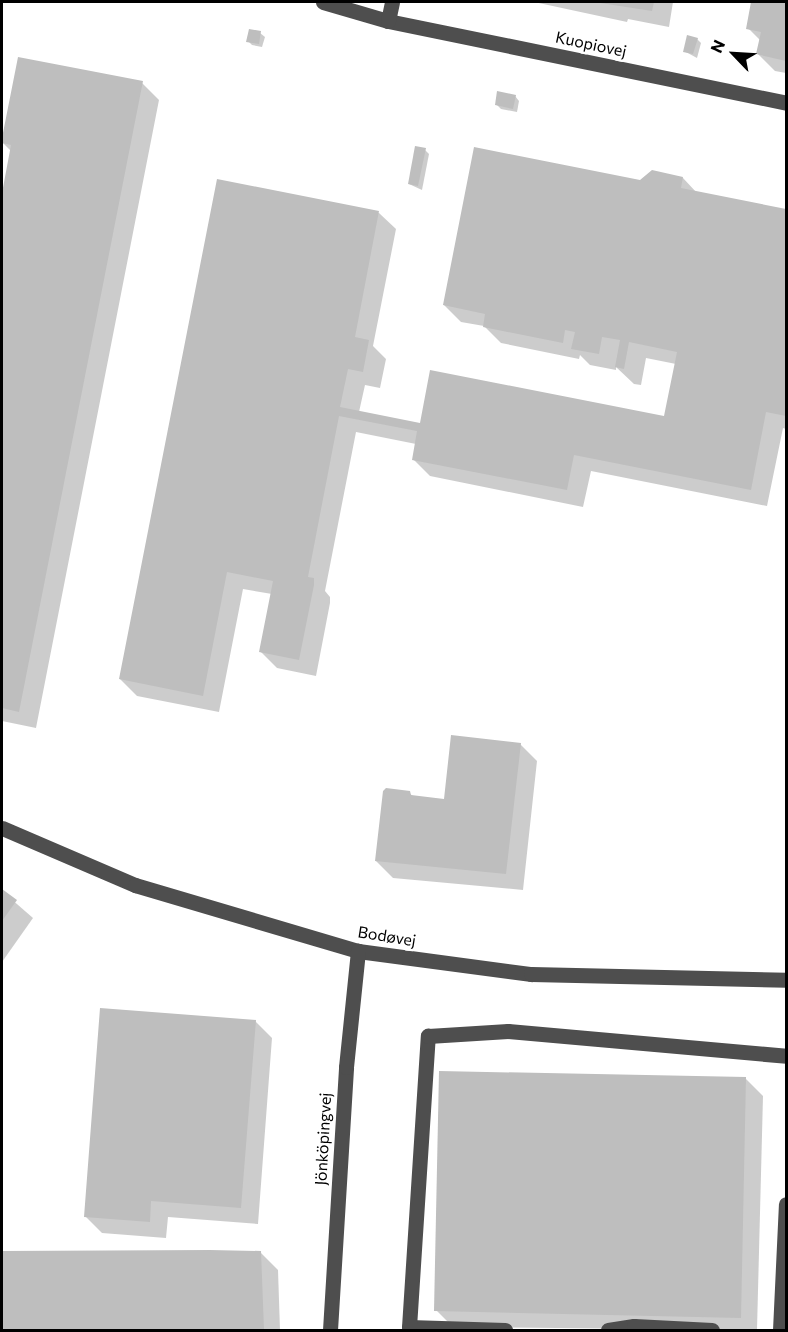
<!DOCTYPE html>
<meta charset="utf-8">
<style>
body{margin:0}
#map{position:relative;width:788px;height:1332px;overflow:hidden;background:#fff;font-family:Commissioner,sans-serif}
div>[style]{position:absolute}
.shadow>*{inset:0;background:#0003}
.building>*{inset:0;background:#bebebe}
.minor>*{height:15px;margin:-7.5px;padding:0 7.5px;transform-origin:7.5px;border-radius:7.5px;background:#4e4e4e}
span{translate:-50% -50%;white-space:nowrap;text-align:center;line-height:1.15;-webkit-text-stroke:4.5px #fff;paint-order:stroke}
.street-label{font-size:16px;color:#000}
.frame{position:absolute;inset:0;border:3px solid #000;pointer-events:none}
.north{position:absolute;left:704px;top:24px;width:60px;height:60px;-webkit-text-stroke:4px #fff;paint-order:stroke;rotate:295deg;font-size:16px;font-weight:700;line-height:24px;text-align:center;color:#000}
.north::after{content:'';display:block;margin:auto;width:21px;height:27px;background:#000;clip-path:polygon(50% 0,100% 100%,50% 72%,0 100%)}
</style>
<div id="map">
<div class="shadow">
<i style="clip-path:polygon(534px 2px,673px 2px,669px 27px,628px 19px,627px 22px)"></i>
<i style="clip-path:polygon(753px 2px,786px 2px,786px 73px,775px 71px,758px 54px,761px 41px,748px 28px)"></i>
<i style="clip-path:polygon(260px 33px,265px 37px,262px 47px,252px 45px,248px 41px)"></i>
<i style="clip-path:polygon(697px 39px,701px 43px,697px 58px,684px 51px)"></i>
<i style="clip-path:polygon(142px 83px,159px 100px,36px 728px,2px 721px,2px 200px,11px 151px,2px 142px)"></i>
<i style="clip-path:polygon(515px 96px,519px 101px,517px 112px,501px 109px,497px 105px)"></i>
<i style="clip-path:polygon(425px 150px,429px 154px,422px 190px,409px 184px)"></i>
<i style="clip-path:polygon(683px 178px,697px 193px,786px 210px,786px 429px,783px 428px,767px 506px,591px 471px,583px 507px,430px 476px,413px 459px,416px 444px,356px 432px,325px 591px,330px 597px,330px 603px,316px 676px,277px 668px,260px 651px,272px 594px,243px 589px,219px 712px,137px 696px,120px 679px,218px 181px,379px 213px,396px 229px,373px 346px,386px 359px,380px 388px,365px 385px,359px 412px,421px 424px,666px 418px,676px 364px,646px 358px,641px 385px,634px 384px,616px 367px,616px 370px,590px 365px,580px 355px,579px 359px,501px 343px,484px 326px,461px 322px,444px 305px,640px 181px)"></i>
<i style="clip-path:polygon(520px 744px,537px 761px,523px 890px,393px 878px,376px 861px,409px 793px,414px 797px,445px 801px)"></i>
<i style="clip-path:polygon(2px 891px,33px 918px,2px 962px)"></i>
<i style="clip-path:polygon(255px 1021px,272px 1038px,258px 1224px,168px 1217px,166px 1238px,102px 1233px,85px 1216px)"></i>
<i style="clip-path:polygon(746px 1079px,763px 1096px,757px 1330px,453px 1327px,436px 1310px)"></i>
<i style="clip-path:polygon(2px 1252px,261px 1253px,278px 1270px,280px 1330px,2px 1330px)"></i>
</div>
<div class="building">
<i style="clip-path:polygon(594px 2px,654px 2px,652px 11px)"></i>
<i style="clip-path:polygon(751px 2px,786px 2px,786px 61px,756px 54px,761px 32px,746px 29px)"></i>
<i style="clip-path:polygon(249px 29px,261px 31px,259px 44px,246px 42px)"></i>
<i style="clip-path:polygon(687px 35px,698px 38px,693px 54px,683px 52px)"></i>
<i style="clip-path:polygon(18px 57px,143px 81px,19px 712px,2px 708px,2px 193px,11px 145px,2px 143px,2px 138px)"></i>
<i style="clip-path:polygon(497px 91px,516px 95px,513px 109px,495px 105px)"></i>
<i style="clip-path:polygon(415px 146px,426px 148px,418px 186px,408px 184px)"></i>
<i style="clip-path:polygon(474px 147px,640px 180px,652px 170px,683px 177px,681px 188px,786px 209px,786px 416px,766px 412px,751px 490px,574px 455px,567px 490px,412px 460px,417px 431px,339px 416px,308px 577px,314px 578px,314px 585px,299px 660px,259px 652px,273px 581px,227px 572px,203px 696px,119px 679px,217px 179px,379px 211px,355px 337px,369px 340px,363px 372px,348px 369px,340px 407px,420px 423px,430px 370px,664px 416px,677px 352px,629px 342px,624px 369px,615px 367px,620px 340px,602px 337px,599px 354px,571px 349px,575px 332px,565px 330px,563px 343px,483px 327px,485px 314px,443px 305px)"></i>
<i style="clip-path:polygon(451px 735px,521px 743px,506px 874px,375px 861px,383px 791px,386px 788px,410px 791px,411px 795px,444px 799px)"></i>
<i style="clip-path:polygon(2px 889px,17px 900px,2px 921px)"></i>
<i style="clip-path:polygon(100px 1008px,256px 1020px,241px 1208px,151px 1201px,150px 1222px,84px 1217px)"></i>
<i style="clip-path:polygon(439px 1071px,746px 1077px,741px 1318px,434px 1311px)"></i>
<i style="clip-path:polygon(210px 1250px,261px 1251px,264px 1330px,2px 1330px,2px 1251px)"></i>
</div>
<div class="minor">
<i style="left:323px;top:2px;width:68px;rotate:16.3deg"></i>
<i style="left:388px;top:21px;width:406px;rotate:11.6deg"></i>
<i style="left:388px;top:21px;width:19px;rotate:-78deg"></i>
<i style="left:2px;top:828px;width:145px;rotate:23.2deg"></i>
<i style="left:135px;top:885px;width:233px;rotate:16.5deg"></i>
<i style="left:358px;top:951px;width:175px;rotate:7.6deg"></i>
<i style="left:531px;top:974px;width:255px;rotate:1.3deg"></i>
<i style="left:330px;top:1330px;width:263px;rotate:-86.5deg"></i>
<i style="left:346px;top:1067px;width:117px;rotate:-84.1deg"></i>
<i style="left:505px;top:1330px;width:96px;rotate:-178.2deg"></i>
<i style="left:409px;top:1327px;width:292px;rotate:-86.3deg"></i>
<i style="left:428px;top:1036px;width:80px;rotate:-3.6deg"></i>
<i style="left:508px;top:1031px;width:279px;rotate:5.1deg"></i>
<i style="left:608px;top:1330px;width:26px;rotate:-9deg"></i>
<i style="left:634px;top:1326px;width:78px;rotate:2.9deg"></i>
<i style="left:780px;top:1330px;width:126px;rotate:-87.3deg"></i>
</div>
<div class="street-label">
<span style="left:591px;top:44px;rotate:12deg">Kuopiovej</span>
<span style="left:387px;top:936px;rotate:9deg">Bodøvej</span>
<span style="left:323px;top:1139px;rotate:-87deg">Jönköpingvej</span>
</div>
<div class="frame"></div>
<div class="north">N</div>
</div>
